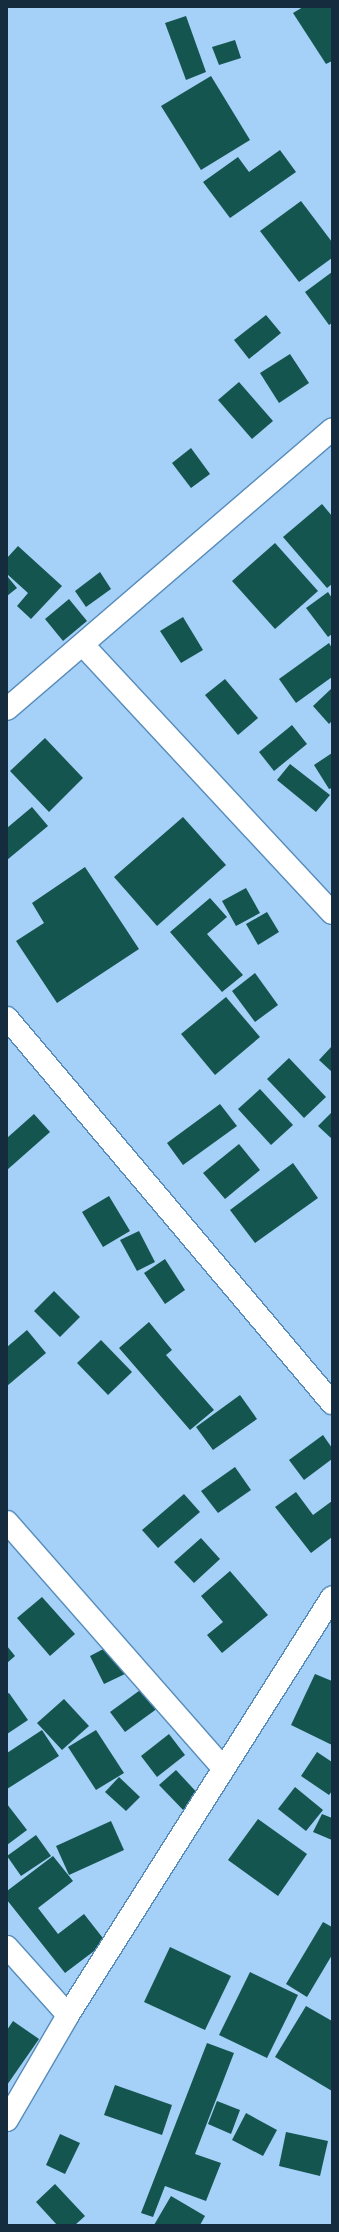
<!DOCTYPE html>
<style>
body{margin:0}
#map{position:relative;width:339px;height:2232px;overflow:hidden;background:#a5d1f8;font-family:Karla,sans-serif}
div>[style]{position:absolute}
.building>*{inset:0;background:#14554f}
.roads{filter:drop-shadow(1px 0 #578cba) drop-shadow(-1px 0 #578cba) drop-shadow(0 1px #578cba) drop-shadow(0 -1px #578cba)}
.street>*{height:22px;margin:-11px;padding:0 11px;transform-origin:11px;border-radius:11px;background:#fff}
span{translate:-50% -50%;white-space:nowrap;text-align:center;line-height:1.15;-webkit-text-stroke:4px #a5d1f8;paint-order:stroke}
.frame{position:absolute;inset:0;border:8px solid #152b3e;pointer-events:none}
</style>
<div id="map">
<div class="building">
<i style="clip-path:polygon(303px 7px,332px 7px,332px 61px,326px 64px,293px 13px)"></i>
<i style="clip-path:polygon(186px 16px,206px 72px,186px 80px,165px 23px)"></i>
<i style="clip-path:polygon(235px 40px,241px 58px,219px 65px,212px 47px)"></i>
<i style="clip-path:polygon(211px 76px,250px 140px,201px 170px,161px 106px)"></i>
<i style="clip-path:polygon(280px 150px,296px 172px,230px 218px,203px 182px,238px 157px,249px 172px)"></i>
<i style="clip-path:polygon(301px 201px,332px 242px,332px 258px,299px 282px,260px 231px)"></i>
<i style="clip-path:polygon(332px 272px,332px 323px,329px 325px,305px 292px)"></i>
<i style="clip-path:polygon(266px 315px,281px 333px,249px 359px,234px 340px)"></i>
<i style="clip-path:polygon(290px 354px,309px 383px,279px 403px,260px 373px)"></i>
<i style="clip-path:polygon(239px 382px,273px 421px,252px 439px,218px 400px)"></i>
<i style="clip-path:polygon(191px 448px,210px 474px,191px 488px,172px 463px)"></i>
<i style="clip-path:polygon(322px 504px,332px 516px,332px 584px,327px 588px,283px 537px)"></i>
<i style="clip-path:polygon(275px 543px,318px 591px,275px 629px,232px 581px)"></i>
<i style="clip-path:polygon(18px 546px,62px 586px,31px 619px,17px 606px,28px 593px,7px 574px,7px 558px)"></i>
<i style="clip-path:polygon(100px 572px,111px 589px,86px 607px,75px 591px)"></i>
<i style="clip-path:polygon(7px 576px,17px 588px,7px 596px)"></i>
<i style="clip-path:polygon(328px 592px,332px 598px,332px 634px,328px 637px,306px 608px)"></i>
<i style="clip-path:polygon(69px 599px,87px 621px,63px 641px,45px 619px)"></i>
<i style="clip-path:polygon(183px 617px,203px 650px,181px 663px,160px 631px)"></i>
<i style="clip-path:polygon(329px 643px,332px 648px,332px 677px,296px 703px,279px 679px)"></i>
<i style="clip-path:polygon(225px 679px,258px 718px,238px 735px,205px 695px)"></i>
<i style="clip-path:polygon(332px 688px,332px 721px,329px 724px,313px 706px)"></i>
<i style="clip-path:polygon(292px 725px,307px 744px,274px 771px,259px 752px)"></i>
<i style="clip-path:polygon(45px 738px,83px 778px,49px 812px,10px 771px)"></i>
<i style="clip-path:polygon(332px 753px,332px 788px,329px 789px,314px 765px)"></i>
<i style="clip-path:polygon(290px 764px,330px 795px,316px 812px,277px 780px)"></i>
<i style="clip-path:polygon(32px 807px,48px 826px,7px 860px,7px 828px)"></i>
<i style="clip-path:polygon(183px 817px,226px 865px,157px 926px,114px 877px)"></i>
<i style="clip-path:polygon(85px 867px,139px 949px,57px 1003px,16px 941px,44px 923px,32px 903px)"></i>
<i style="clip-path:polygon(246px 888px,260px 913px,236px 926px,222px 901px)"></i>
<i style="clip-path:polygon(210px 898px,227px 917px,207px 934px,243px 975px,222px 992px,170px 932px)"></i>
<i style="clip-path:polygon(267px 912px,279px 932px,258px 945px,246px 924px)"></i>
<i style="clip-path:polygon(255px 973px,278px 1005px,255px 1022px,232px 991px)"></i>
<i style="clip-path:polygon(226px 997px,260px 1037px,215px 1075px,181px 1034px)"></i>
<i style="clip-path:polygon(332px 1046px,332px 1072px,319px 1060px)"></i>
<i style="clip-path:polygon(289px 1058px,326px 1097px,304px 1118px,267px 1079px)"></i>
<i style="clip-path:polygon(260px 1089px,293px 1125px,271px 1145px,238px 1109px)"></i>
<i style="clip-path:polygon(220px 1104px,237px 1126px,183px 1165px,167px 1143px)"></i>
<i style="clip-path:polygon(332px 1112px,332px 1139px,318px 1126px)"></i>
<i style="clip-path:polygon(34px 1114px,50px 1132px,7px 1170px,7px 1138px)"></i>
<i style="clip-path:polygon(239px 1144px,260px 1170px,225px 1199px,203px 1173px)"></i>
<i style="clip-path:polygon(293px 1163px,318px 1198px,255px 1243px,230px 1210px)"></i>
<i style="clip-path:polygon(109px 1196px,130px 1231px,103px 1247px,82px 1212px)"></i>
<i style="clip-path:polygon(139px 1231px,155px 1262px,137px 1271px,120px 1240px)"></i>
<i style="clip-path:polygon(165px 1259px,185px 1290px,165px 1304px,144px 1273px)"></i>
<i style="clip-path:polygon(54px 1291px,80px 1317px,60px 1337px,34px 1311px)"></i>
<i style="clip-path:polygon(149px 1322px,172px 1350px,166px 1355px,214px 1410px,190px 1430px,119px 1348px)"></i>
<i style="clip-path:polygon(27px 1330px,46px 1353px,7px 1386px,7px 1347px)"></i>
<i style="clip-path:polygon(101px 1340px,132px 1372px,108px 1395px,77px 1363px)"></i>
<i style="clip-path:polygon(240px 1395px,257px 1419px,213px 1450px,196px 1427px)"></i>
<i style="clip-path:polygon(323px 1435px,332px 1448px,332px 1459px,304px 1480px,289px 1460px)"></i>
<i style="clip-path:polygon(235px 1467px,251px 1490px,218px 1513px,201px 1491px)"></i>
<i style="clip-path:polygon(296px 1492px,313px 1515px,332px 1501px,332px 1537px,311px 1553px,275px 1507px)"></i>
<i style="clip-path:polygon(184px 1494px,200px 1512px,158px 1548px,142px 1530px)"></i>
<i style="clip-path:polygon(201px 1538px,220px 1559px,194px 1583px,174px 1562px)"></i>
<i style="clip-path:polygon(230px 1571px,268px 1615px,222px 1653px,207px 1635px,223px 1622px,201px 1596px)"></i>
<i style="clip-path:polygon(42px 1597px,75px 1634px,50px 1656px,17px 1618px)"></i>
<i style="clip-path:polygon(111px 1645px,125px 1674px,104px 1684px,90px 1656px)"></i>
<i style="clip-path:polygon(7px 1646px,15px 1656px,7px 1663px)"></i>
<i style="clip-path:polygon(315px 1674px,332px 1681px,332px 1745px,291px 1725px)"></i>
<i style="clip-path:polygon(143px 1688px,158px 1708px,125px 1732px,110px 1712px)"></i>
<i style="clip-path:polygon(9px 1693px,28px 1720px,7px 1734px,7px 1694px)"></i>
<i style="clip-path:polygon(64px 1699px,89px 1726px,62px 1750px,37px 1723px)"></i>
<i style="clip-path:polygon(42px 1730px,59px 1756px,7px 1789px,7px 1753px)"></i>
<i style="clip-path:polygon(96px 1730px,124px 1773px,96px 1790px,68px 1747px)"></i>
<i style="clip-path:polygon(169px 1734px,185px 1755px,157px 1777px,141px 1756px)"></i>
<i style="clip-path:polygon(317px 1752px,332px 1762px,332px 1791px,329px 1795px,301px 1776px)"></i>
<i style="clip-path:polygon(176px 1770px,202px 1798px,186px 1813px,159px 1785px)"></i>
<i style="clip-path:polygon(119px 1777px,140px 1797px,126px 1811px,105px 1792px)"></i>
<i style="clip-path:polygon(295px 1787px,323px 1810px,306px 1831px,278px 1809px)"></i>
<i style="clip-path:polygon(7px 1804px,27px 1830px,7px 1845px)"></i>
<i style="clip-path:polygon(322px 1814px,332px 1818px,332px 1840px,313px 1832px)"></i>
<i style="clip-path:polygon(258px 1819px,307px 1854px,278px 1896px,228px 1860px)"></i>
<i style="clip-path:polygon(111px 1821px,124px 1850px,69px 1875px,56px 1846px)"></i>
<i style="clip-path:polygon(36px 1835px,51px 1856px,21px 1876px,7px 1856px)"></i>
<i style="clip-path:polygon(53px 1856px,73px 1881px,38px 1908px,58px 1934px,84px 1914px,106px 1942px,65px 1973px,7px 1900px,7px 1891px)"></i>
<i style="clip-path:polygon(323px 1922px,332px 1927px,332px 1955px,307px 1997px,286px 1984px)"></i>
<i style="clip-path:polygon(170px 1947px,231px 1976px,205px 2030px,144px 2002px)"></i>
<i style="clip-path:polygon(250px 1972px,298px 1995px,267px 2058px,219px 2035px)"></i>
<i style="clip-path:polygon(306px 2006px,332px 2021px,332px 2091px,275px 2057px)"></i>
<i style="clip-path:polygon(13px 2021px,39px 2039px,7px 2085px,7px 2030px)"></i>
<i style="clip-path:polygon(207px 2043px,234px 2053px,195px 2154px,221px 2163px,206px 2201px,165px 2186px,153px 2217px,141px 2213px)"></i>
<i style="clip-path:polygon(115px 2085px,172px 2105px,162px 2135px,104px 2115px)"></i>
<i style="clip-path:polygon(217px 2101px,240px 2110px,231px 2134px,208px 2124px)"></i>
<i style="clip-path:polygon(246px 2113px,277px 2130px,263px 2156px,232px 2140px)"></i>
<i style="clip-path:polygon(286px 2132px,328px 2141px,320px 2176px,279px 2166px)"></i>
<i style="clip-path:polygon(60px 2134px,80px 2143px,65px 2174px,46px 2165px)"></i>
<i style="clip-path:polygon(55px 2184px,85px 2216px,75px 2225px,57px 2225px,36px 2202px)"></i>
<i style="clip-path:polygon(171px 2196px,205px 2216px,200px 2225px,154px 2225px)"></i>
</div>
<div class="roads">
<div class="street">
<i style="left:83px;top:645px;width:366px;rotate:47.1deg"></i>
<i style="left:7px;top:709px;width:429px;rotate:-40.7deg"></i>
<i style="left:7px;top:1018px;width:504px;rotate:49.83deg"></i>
<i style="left:7px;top:1522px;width:327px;rotate:48.7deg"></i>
<i style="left:7px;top:1947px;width:91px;rotate:48.1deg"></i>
<i style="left:7px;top:2120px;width:121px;rotate:-59.8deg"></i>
<i style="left:68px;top:2015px;width:494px;rotate:-57.7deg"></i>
</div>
</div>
<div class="frame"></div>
</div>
